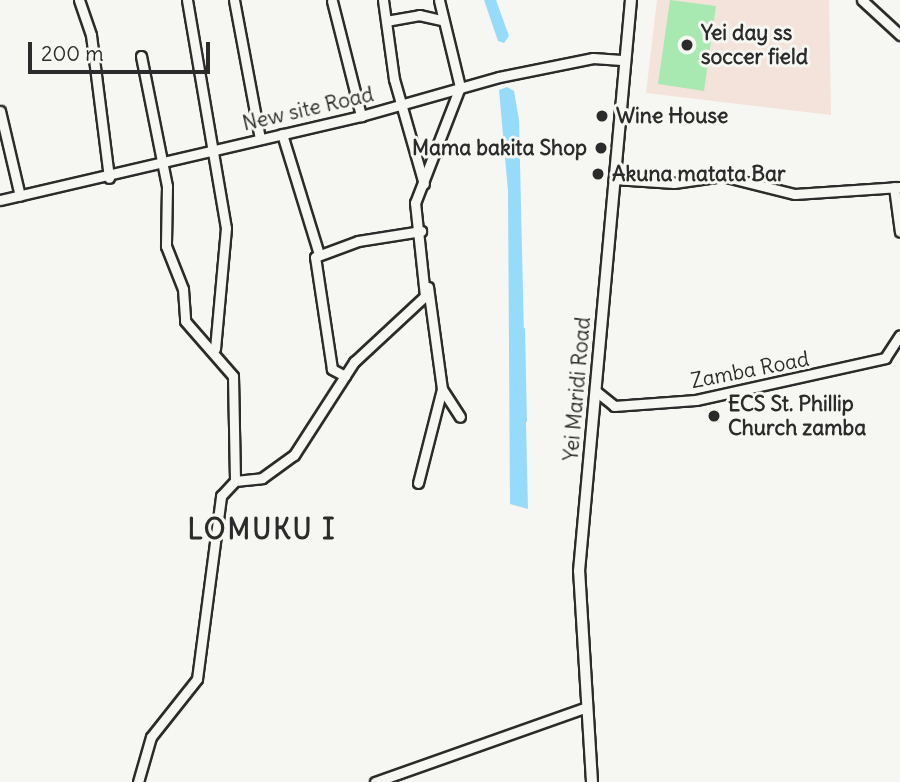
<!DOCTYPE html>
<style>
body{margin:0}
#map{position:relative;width:900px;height:782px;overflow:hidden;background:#f6f6f2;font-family:Delius,sans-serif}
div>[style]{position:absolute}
.built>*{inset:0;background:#f4e3da}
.green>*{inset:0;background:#a8e8b1}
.water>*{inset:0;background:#97dbfa}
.stream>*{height:2px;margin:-1px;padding:0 1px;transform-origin:1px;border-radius:1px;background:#97dbfa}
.roads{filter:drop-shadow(2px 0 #2b2b2b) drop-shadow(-2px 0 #2b2b2b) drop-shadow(0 2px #2b2b2b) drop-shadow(0 -2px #2b2b2b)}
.minor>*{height:9px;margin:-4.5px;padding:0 4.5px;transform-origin:4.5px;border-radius:4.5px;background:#f6f6f2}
.major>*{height:10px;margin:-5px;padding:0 5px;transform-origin:5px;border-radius:5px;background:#f6f6f2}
.dots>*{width:19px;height:19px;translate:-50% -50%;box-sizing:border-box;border:4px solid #f6f6f2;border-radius:50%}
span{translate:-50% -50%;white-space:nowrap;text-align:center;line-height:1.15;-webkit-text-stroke:6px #f6f6f2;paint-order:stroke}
.poi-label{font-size:21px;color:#2b2b2b;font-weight:700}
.left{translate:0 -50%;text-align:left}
.right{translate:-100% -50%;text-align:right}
.street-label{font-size:21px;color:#2b2b2b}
.district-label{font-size:28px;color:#2b2b2b;font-weight:700;letter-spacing:2px}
.scale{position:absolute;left:28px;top:42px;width:182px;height:32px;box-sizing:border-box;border:4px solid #2b2b2b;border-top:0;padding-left:9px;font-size:21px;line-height:24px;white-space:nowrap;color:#2b2b2b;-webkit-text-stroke:5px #f6f6f2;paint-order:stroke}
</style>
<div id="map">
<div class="built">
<i style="clip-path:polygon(657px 0,829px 0,831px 115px,646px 93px)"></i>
</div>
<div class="green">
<i style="clip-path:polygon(670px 0,716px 6px,704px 91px,658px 84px)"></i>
</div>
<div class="water">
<i style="clip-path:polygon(484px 0,496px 0,509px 36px,504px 43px,498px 41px)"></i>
<i style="clip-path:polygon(507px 87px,514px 91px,519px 120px,528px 509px,510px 504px,508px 191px,499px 90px)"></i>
</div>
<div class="stream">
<i style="left:524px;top:329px;width:92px;rotate:88.8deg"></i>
</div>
<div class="roads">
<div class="minor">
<i style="left:79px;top:0;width:37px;rotate:71deg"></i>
<i style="left:91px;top:35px;width:144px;rotate:82.8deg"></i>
<i style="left:187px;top:0;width:231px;rotate:80.3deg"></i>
<i style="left:226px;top:228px;width:121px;rotate:95.2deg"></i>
<i style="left:234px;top:0;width:141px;rotate:79.4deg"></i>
<i style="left:383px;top:0;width:80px;rotate:82.1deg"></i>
<i style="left:394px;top:79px;width:109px;rotate:74.1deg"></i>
<i style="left:862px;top:0;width:52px;rotate:42.6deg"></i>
<i style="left:332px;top:1px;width:119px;rotate:75.8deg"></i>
<i style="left:386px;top:21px;width:34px;rotate:-10deg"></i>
<i style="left:419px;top:15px;width:22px;rotate:13deg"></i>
<i style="left:141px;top:56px;width:133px;rotate:78.7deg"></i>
<i style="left:167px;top:186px;width:60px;rotate:91deg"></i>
<i style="left:166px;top:246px;width:46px;rotate:68.4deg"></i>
<i style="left:183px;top:289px;width:32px;rotate:86deg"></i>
<i style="left:185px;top:321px;width:73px;rotate:48.9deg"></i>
<i style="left:233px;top:376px;width:105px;rotate:88.9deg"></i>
<i style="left:0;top:111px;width:87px;rotate:76.8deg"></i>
<i style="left:282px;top:134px;width:126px;rotate:72.9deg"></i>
<i style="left:614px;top:179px;width:60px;rotate:3.8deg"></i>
<i style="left:674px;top:183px;width:49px;rotate:-8.3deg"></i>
<i style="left:722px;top:176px;width:75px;rotate:13.9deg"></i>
<i style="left:795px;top:194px;width:105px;rotate:-3.8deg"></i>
<i style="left:894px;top:187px;width:45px;rotate:82.4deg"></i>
<i style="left:0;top:200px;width:371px;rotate:-13.1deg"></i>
<i style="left:361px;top:116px;width:143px;rotate:-15.8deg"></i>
<i style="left:499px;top:77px;width:96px;rotate:-11.4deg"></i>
<i style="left:593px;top:58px;width:32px;rotate:4deg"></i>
<i style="left:345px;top:376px;width:15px;rotate:-152deg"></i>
<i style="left:332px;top:369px;width:113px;rotate:-98.6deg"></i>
<i style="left:315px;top:257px;width:46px;rotate:-20.4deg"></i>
<i style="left:358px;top:241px;width:64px;rotate:-9deg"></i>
<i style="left:442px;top:389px;width:33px;rotate:57deg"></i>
<i style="left:597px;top:392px;width:22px;rotate:39deg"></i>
<i style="left:614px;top:406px;width:82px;rotate:-4.2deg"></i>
<i style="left:696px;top:400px;width:194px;rotate:-12.5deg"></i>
<i style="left:885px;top:358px;width:27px;rotate:-57deg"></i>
<i style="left:418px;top:483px;width:97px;rotate:-75.7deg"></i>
<i style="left:442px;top:389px;width:103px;rotate:-97.8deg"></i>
<i style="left:138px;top:782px;width:47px;rotate:-73.9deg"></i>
<i style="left:151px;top:737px;width:74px;rotate:-51.6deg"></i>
<i style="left:197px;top:679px;width:185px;rotate:-82.5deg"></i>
<i style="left:221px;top:496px;width:21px;rotate:-47deg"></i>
<i style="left:235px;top:481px;width:27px;rotate:-6deg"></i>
<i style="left:262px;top:478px;width:39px;rotate:-36deg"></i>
<i style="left:294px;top:455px;width:111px;rotate:-57.2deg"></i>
<i style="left:354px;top:362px;width:97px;rotate:-42.9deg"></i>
<i style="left:425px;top:296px;width:94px;rotate:-96.1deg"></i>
<i style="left:415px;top:203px;width:124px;rotate:-68.8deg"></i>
<i style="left:460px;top:87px;width:89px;rotate:-103.6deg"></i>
<i style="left:375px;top:782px;width:222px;rotate:-19.5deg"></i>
</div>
<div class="major">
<i style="left:592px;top:782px;width:211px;rotate:-93.5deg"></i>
<i style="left:579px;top:571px;width:573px;rotate:-84.8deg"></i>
</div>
</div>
<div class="dots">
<i style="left:687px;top:45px;background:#2b2b2b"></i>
<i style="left:602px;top:116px;background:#2b2b2b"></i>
<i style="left:601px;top:148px;background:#2b2b2b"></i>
<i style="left:598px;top:174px;background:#2b2b2b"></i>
<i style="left:714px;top:416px;background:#2b2b2b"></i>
</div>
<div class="poi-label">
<span class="left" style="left:701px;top:45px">Yei day ss<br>soccer field</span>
<span class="left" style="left:616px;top:116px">Wine House</span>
<span class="right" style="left:587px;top:148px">Mama bakita Shop</span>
<span class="left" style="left:612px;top:174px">Akuna matata Bar</span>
<span class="left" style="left:728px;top:416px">ECS St. Phillip<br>Church zamba</span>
</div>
<div class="street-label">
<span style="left:308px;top:109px;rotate:-13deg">New site Road</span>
<span style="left:750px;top:370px;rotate:-11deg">Zamba Road</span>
<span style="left:577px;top:389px;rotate:-85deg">Yei Maridi Road</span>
</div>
<div class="district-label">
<span style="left:262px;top:529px">LOMUKU I</span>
</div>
<div class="scale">200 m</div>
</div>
